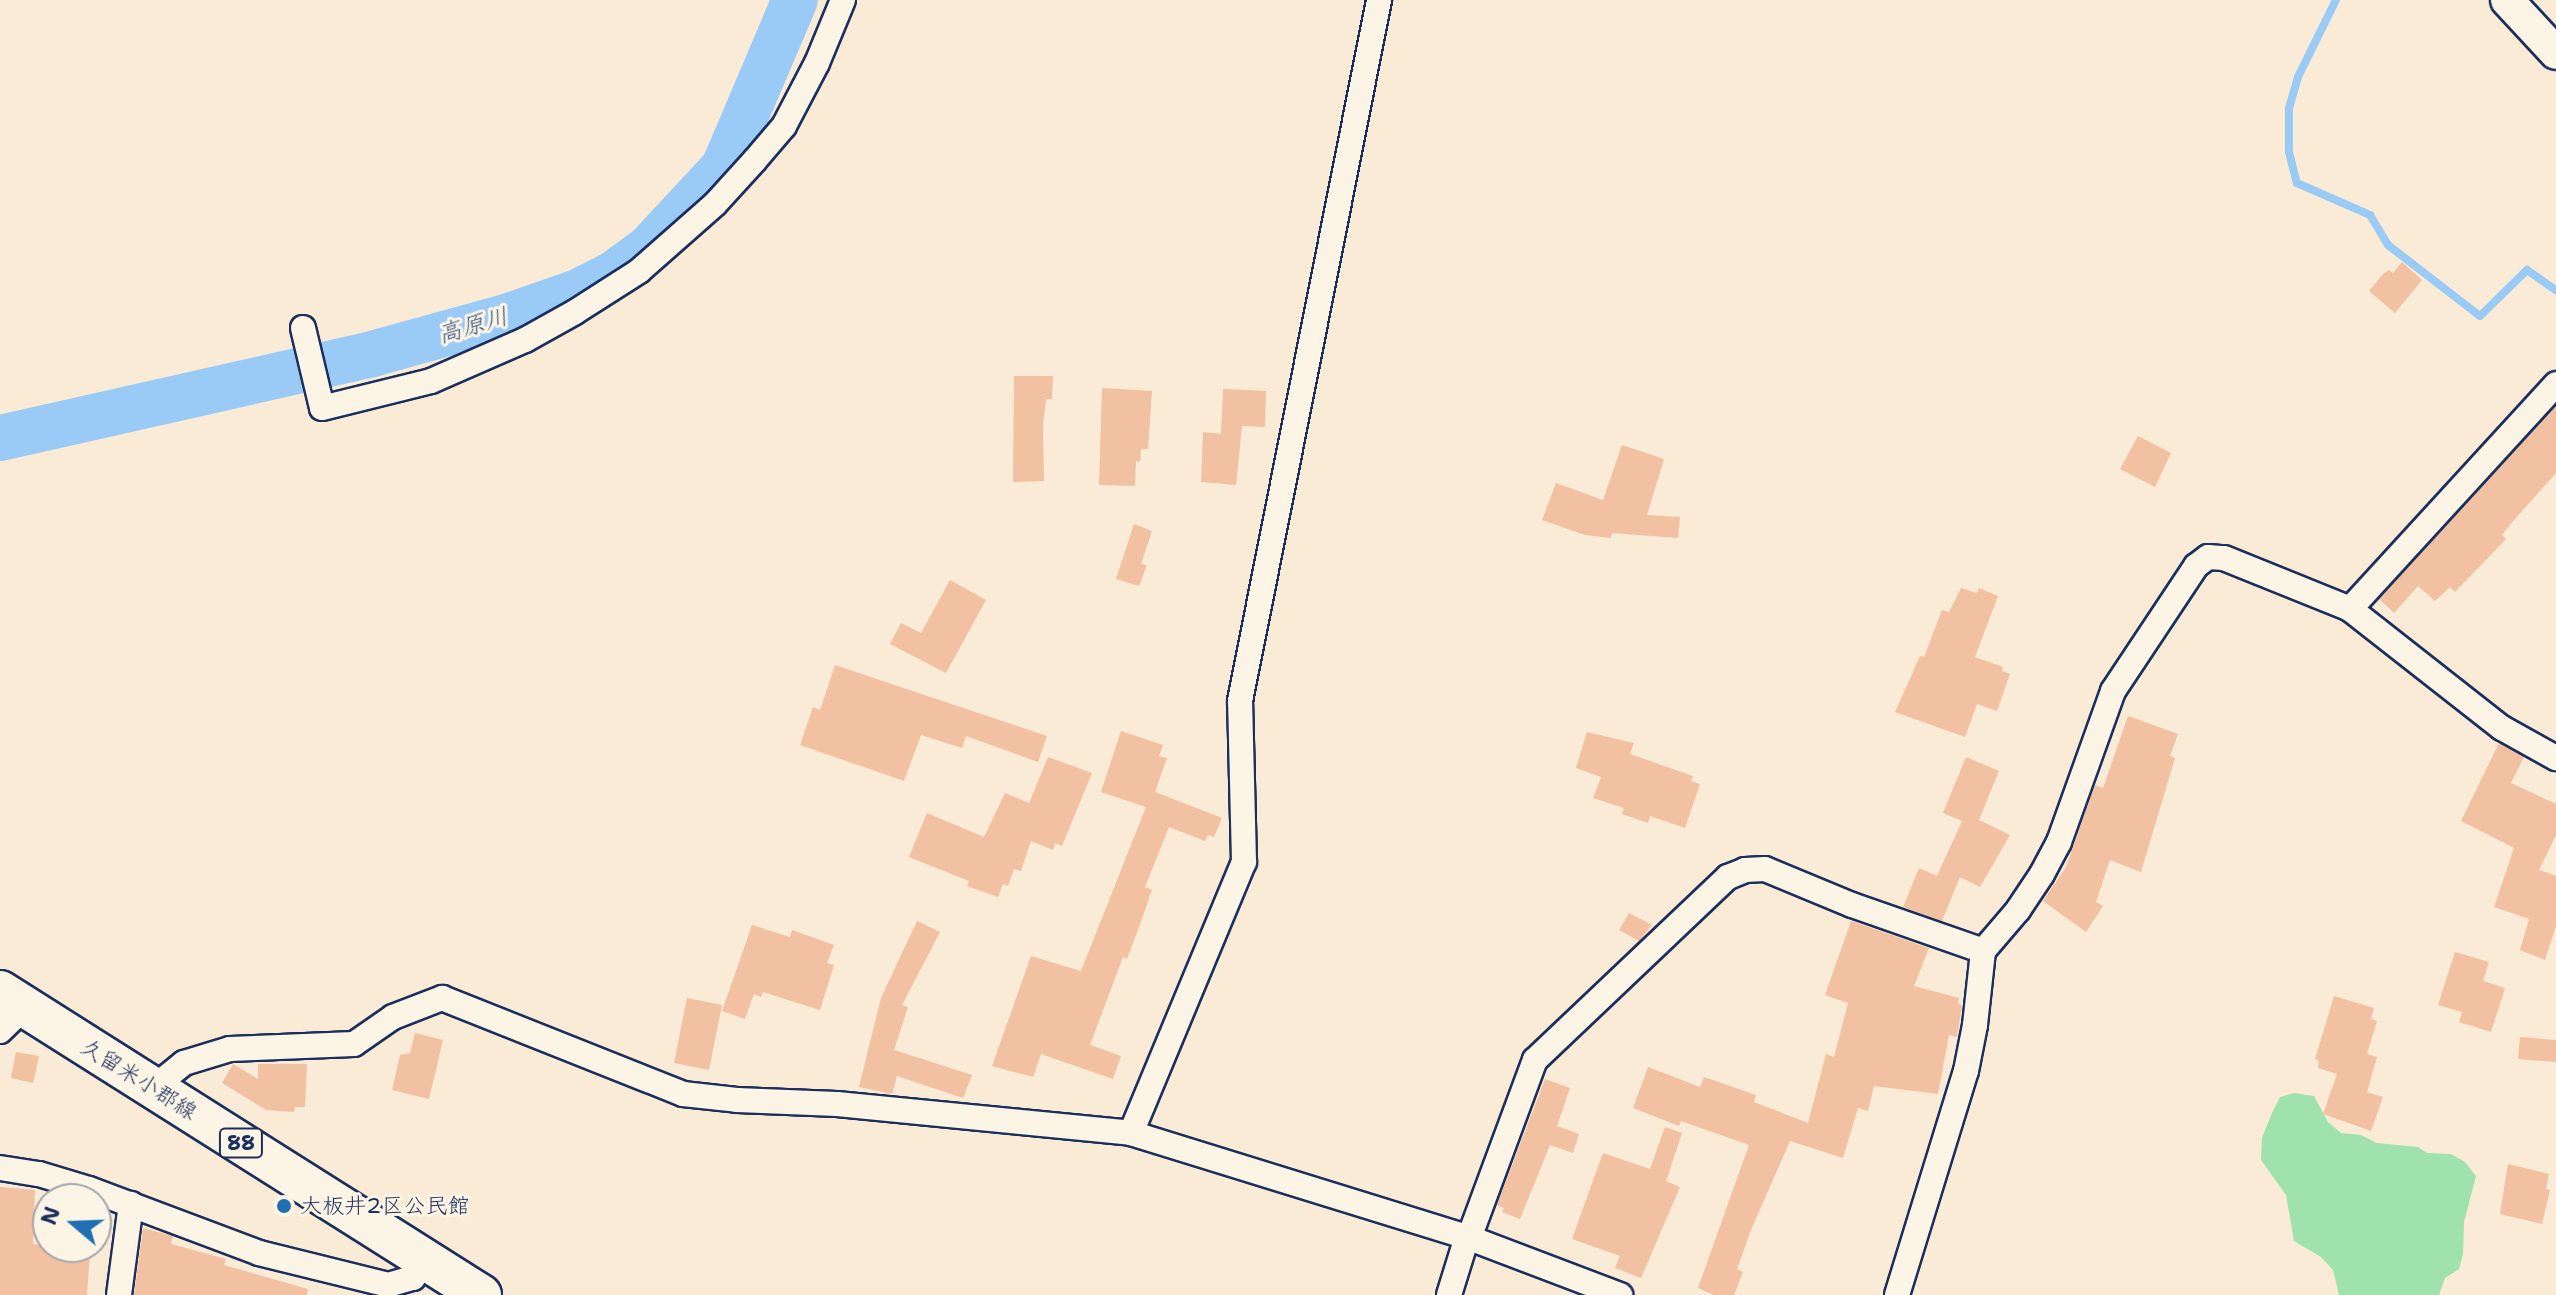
<!DOCTYPE html>
<meta charset="utf-8">
<style>
body{margin:0}
#map{position:relative;width:2556px;height:1295px;overflow:hidden;background:#faebd7;font-family:"Shantell Sans","Klee One",sans-serif}
div>[style]{position:absolute}
.green>*{inset:0;background:#9fe2ad}
.stream>*{height:8px;margin:-4px;padding:0 4px;transform-origin:4px;border-radius:4px;background:#9acaf6}
.river>*{height:46px;margin:-23px;padding:0 23px;transform-origin:23px;border-radius:23px;background:#9acaf6}
.building>*{inset:0;background:#f1c1a1}
.roads{filter:drop-shadow(2px 0 #1b2f5e) drop-shadow(-2px 0 #1b2f5e) drop-shadow(0 2px #1b2f5e) drop-shadow(0 -2px #1b2f5e)}
.minor>*{height:24px;margin:-12px;padding:0 12px;transform-origin:12px;border-radius:12px;background:#fcf5e5}
.tertiary>*{height:32px;margin:-16px;padding:0 16px;transform-origin:16px;border-radius:16px;background:#fcf5e5}
.primary>*{height:40px;margin:-20px;padding:0 20px;transform-origin:20px;border-radius:20px;background:#fcf5e5}
.dots>*{width:22px;height:22px;translate:-50% -50%;box-sizing:border-box;border:4px solid #fcf5e5;border-radius:50%}
span{translate:-50% -50%;white-space:nowrap;text-align:center;line-height:1.15;-webkit-text-stroke:6px #fcf5e5;paint-order:stroke}
.shield-label span{padding:2px 6px;background:#fcf5e5;border:2px solid;border-radius:6px;-webkit-text-stroke-width:0}
.shield-label{font-size:20px;color:#1b2f5e;font-weight:700}
.street-label{font-size:22px;color:#1b2f5e}
.poi-label{font-size:22px;color:#1b2f5e}
.left{translate:0 -50%;text-align:left}
.water-label{font-size:24px;color:#3b5684;font-style:italic}
.north{position:absolute;left:32px;top:1183px;width:80px;height:80px;box-sizing:border-box;background:#fcf5e5;border:2px solid #a2a6af;border-radius:50%;rotate:289deg;font-size:22px;font-weight:700;line-height:32px;text-align:center;color:#1b2f5e}
.north::after{content:'';display:block;margin:auto;width:28px;height:36px;background:#1f6fb2;clip-path:polygon(50% 0,100% 100%,50% 72%,0 100%)}
</style>
<div id="map">
<div class="green">
<i style="clip-path:polygon(2294px 1093px,2314px 1096px,2328px 1122px,2341px 1133px,2361px 1135px,2377px 1143px,2418px 1147px,2427px 1153px,2451px 1154px,2465px 1162px,2476px 1176px,2464px 1222px,2463px 1254px,2459px 1269px,2445px 1278px,2439px 1295px,2339px 1295px,2333px 1270px,2321px 1257px,2294px 1241px,2286px 1195px,2261px 1160px,2262px 1138px,2272px 1113px,2280px 1097px)"></i>
</div>
<div class="stream">
<i style="left:2336px;top:0;width:86px;rotate:116.3deg"></i>
<i style="left:2298px;top:77px;width:33px;rotate:106deg"></i>
<i style="left:2289px;top:109px;width:43px;rotate:90deg"></i>
<i style="left:2289px;top:152px;width:32px;rotate:76deg"></i>
<i style="left:2297px;top:183px;width:80px;rotate:23.7deg"></i>
<i style="left:2370px;top:215px;width:35px;rotate:59deg"></i>
<i style="left:2388px;top:245px;width:116px;rotate:37.7deg"></i>
<i style="left:2480px;top:316px;width:66px;rotate:-44.4deg"></i>
<i style="left:2527px;top:270px;width:35px;rotate:35deg"></i>
</div>
<div class="river">
<i style="left:0;top:438px;width:381px;rotate:-12.7deg"></i>
<i style="left:372px;top:354px;width:142px;rotate:-15.5deg"></i>
<i style="left:509px;top:316px;width:73px;rotate:-19.2deg"></i>
<i style="left:578px;top:292px;width:38px;rotate:-27deg"></i>
<i style="left:612px;top:275px;width:46px;rotate:-36.1deg"></i>
<i style="left:649px;top:248px;width:110px;rotate:-47.2deg"></i>
<i style="left:724px;top:167px;width:181px;rotate:-67deg"></i>
</div>
<div class="building">
<i style="clip-path:polygon(2402px 262px,2422px 280px,2395px 313px,2369px 291px,2384px 273px,2389px 270px,2393px 273px)"></i>
<i style="clip-path:polygon(1014px 376px,1053px 376px,1052px 399px,1046px 399px,1043px 425px,1044px 481px,1013px 482px)"></i>
<i style="clip-path:polygon(1102px 388px,1152px 391px,1148px 449px,1141px 449px,1140px 462px,1136px 461px,1135px 486px,1099px 485px)"></i>
<i style="clip-path:polygon(1223px 389px,1266px 391px,1265px 427px,1242px 426px,1236px 485px,1201px 482px,1203px 432px,1221px 434px)"></i>
<i style="clip-path:polygon(2556px 406px,2556px 473px,2514px 520px,2502px 535px,2506px 539px,2455px 592px,2450px 587px,2435px 601px,2418px 586px,2394px 613px,2379px 599px)"></i>
<i style="clip-path:polygon(2138px 436px,2171px 453px,2155px 487px,2120px 469px)"></i>
<i style="clip-path:polygon(1622px 445px,1664px 459px,1647px 515px,1680px 517px,1678px 538px,1612px 533px,1611px 538px,1585px 535px,1542px 520px,1556px 483px,1603px 500px)"></i>
<i style="clip-path:polygon(1134px 524px,1152px 531px,1141px 564px,1147px 565px,1139px 586px,1116px 579px)"></i>
<i style="clip-path:polygon(950px 580px,986px 600px,946px 673px,890px 644px,901px 623px,921px 633px)"></i>
<i style="clip-path:polygon(1961px 588px,1977px 593px,1979px 588px,1998px 596px,1975px 657px,2003px 667px,2002px 671px,2010px 674px,1997px 711px,1977px 704px,1965px 737px,1895px 712px,1920px 656px,1924px 657px,1942px 610px,1949px 612px)"></i>
<i style="clip-path:polygon(835px 665px,1047px 736px,1038px 762px,966px 736px,962px 748px,921px 735px,904px 781px,800px 745px,813px 707px,820px 710px)"></i>
<i style="clip-path:polygon(2128px 716px,2178px 734px,2170px 756px,2175px 758px,2141px 872px,2110px 860px,2096px 902px,2103px 906px,2086px 932px,2043px 901px,2066px 867px,2095px 785px,2103px 788px)"></i>
<i style="clip-path:polygon(1121px 731px,1163px 745px,1159px 756px,1167px 758px,1155px 792px,1222px 818px,1214px 837px,1208px 835px,1205px 841px,1169px 827px,1145px 887px,1152px 890px,1139px 927px,1127px 959px,1123px 957px,1090px 1045px,1121px 1056px,1113px 1079px,1041px 1054px,1033px 1077px,992px 1066px,1031px 956px,1081px 971px,1146px 807px,1101px 792px)"></i>
<i style="clip-path:polygon(1587px 732px,1634px 743px,1630px 754px,1693px 776px,1691px 781px,1700px 784px,1685px 828px,1650px 816px,1648px 823px,1622px 814px,1624px 808px,1593px 798px,1601px 777px,1576px 768px)"></i>
<i style="clip-path:polygon(2499px 743px,2524px 757px,2511px 783px,2556px 804px,2556px 835px,2539px 870px,2556px 876px,2556px 926px,2545px 960px,2520px 950px,2529px 919px,2494px 907px,2514px 848px,2461px 821px)"></i>
<i style="clip-path:polygon(1048px 757px,1092px 773px,1062px 846px,1055px 843px,1053px 850px,1031px 841px,1021px 871px,1014px 869px,1008px 886px,1003px 884px,998px 897px,967px 886px,969px 881px,909px 857px,927px 813px,984px 837px,1005px 793px,1029px 803px)"></i>
<i style="clip-path:polygon(1966px 757px,1999px 771px,1979px 820px,2010px 835px,1980px 887px,1960px 877px,1942px 921px,1903px 907px,1919px 868px,1937px 876px,1962px 821px,1943px 813px)"></i>
<i style="clip-path:polygon(1629px 913px,1652px 925px,1639px 941px,1619px 930px)"></i>
<i style="clip-path:polygon(917px 921px,940px 932px,902px 1005px,908px 1007px,894px 1050px,972px 1075px,963px 1098px,897px 1076px,892px 1094px,859px 1087px,881px 998px)"></i>
<i style="clip-path:polygon(1851px 921px,1929px 948px,1914px 986px,1959px 998px,1958px 1004px,1962px 1005px,1957px 1037px,1949px 1035px,1938px 1094px,1874px 1086px,1868px 1111px,1858px 1108px,1843px 1158px,1790px 1141px,1751px 1230px,1737px 1269px,1743px 1272px,1734px 1295px,1714px 1295px,1698px 1288px,1749px 1145px,1681px 1121px,1679px 1126px,1633px 1108px,1648px 1067px,1700px 1087px,1704px 1077px,1756px 1095px,1754px 1102px,1808px 1123px,1826px 1054px,1834px 1057px,1848px 1003px,1825px 995px)"></i>
<i style="clip-path:polygon(752px 925px,790px 937px,792px 930px,834px 945px,827px 963px,834px 965px,820px 1010px,763px 992px,761px 997px,754px 994px,745px 1019px,722px 1011px)"></i>
<i style="clip-path:polygon(2455px 952px,2489px 962px,2483px 981px,2505px 988px,2491px 1032px,2459px 1022px,2462px 1012px,2438px 1005px)"></i>
<i style="clip-path:polygon(2334px 996px,2374px 1008px,2371px 1019px,2377px 1021px,2367px 1054px,2377px 1057px,2367px 1092px,2383px 1097px,2371px 1131px,2323px 1114px,2337px 1074px,2318px 1068px,2319px 1061px,2315px 1059px)"></i>
<i style="clip-path:polygon(687px 998px,722px 1005px,709px 1070px,674px 1063px)"></i>
<i style="clip-path:polygon(415px 1033px,443px 1040px,429px 1099px,392px 1090px,400px 1055px,410px 1053px)"></i>
<i style="clip-path:polygon(2520px 1037px,2556px 1040px,2556px 1062px,2518px 1059px)"></i>
<i style="clip-path:polygon(16px 1052px,39px 1056px,33px 1083px,11px 1078px)"></i>
<i style="clip-path:polygon(233px 1064px,258px 1079px,258px 1064px,307px 1064px,305px 1107px,295px 1107px,294px 1112px,266px 1110px,222px 1083px)"></i>
<i style="clip-path:polygon(1545px 1079px,1570px 1088px,1557px 1126px,1579px 1134px,1573px 1153px,1550px 1145px,1520px 1219px,1502px 1212px,1504px 1208px,1497px 1205px)"></i>
<i style="clip-path:polygon(1665px 1127px,1682px 1133px,1666px 1181px,1680px 1187px,1641px 1278px,1615px 1268px,1620px 1256px,1572px 1239px,1603px 1153px,1650px 1169px)"></i>
<i style="clip-path:polygon(2508px 1164px,2549px 1174px,2546px 1189px,2550px 1190px,2542px 1224px,2500px 1214px)"></i>
<i style="clip-path:polygon(0 1187px,35px 1190px,33px 1244px,79px 1247px,78px 1252px,90px 1253px,87px 1295px,0 1295px)"></i>
<i style="clip-path:polygon(143px 1228px,173px 1236px,171px 1244px,226px 1259px,224px 1265px,308px 1289px,307px 1295px,134px 1295px)"></i>
</div>
<div class="roads">
<div class="minor">
<i style="left:303px;top:328px;width:82px;rotate:76.6deg"></i>
<i style="left:322px;top:408px;width:112px;rotate:-13.9deg"></i>
<i style="left:431px;top:381px;width:103px;rotate:-23.6deg"></i>
<i style="left:525px;top:340px;width:57px;rotate:-29.2deg"></i>
<i style="left:575px;top:312px;width:76px;rotate:-32.6deg"></i>
<i style="left:639px;top:271px;width:101px;rotate:-41.4deg"></i>
<i style="left:715px;top:204px;width:59px;rotate:-47.7deg"></i>
<i style="left:755px;top:160px;width:45px;rotate:-49.5deg"></i>
<i style="left:784px;top:126px;width:71px;rotate:-62.4deg"></i>
<i style="left:817px;top:63px;width:68px;rotate:-67.6deg"></i>
<i style="left:2350px;top:609px;width:305px;rotate:-47.5deg"></i>
<i style="left:0;top:1031px;width:35px;rotate:-44deg"></i>
<i style="left:153px;top:1088px;width:40px;rotate:-39deg"></i>
<i style="left:184px;top:1063px;width:48px;rotate:-16.9deg"></i>
<i style="left:230px;top:1049px;width:124px;rotate:-2.3deg"></i>
<i style="left:354px;top:1044px;width:47px;rotate:-34.7deg"></i>
<i style="left:393px;top:1017px;width:53px;rotate:-21.2deg"></i>
<i style="left:442px;top:998px;width:259px;rotate:21.7deg"></i>
<i style="left:683px;top:1094px;width:54px;rotate:6.3deg"></i>
<i style="left:737px;top:1100px;width:100px;rotate:2.3deg"></i>
<i style="left:837px;top:1104px;width:295px;rotate:5.6deg"></i>
<i style="left:1131px;top:1133px;width:352px;rotate:17.2deg"></i>
<i style="left:1467px;top:1237px;width:164px;rotate:20.8deg"></i>
<i style="left:1131px;top:1133px;width:294px;rotate:-67.4deg"></i>
<i style="left:1244px;top:862px;width:161px;rotate:-91.4deg"></i>
<i style="left:1240px;top:701px;width:715px;rotate:-78.78deg"></i>
<i style="left:0;top:1168px;width:39px;rotate:9deg"></i>
<i style="left:39px;top:1174px;width:52px;rotate:16.7deg"></i>
<i style="left:89px;top:1189px;width:182px;rotate:20.6deg"></i>
<i style="left:259px;top:1253px;width:133px;rotate:13.9deg"></i>
<i style="left:388px;top:1285px;width:26px;rotate:-16deg"></i>
<i style="left:413px;top:1278px;width:22px;rotate:-66deg"></i>
<i style="left:1469px;top:1238px;width:190px;rotate:-69.7deg"></i>
<i style="left:1535px;top:1060px;width:266px;rotate:-43.5deg"></i>
<i style="left:1728px;top:877px;width:18px;rotate:-22deg"></i>
<i style="left:1745px;top:870px;width:20px;rotate:-3deg"></i>
<i style="left:1765px;top:869px;width:94px;rotate:22.5deg"></i>
<i style="left:1852px;top:905px;width:139px;rotate:19.3deg"></i>
<i style="left:119px;top:1295px;width:92px;rotate:-82.5deg"></i>
<i style="left:1449px;top:1295px;width:61px;rotate:-72.8deg"></i>
<i style="left:1897px;top:1295px;width:234px;rotate:-72.9deg"></i>
<i style="left:1966px;top:1071px;width:47px;rotate:-78.9deg"></i>
<i style="left:1975px;top:1025px;width:74px;rotate:-83.8deg"></i>
<i style="left:1983px;top:951px;width:54px;rotate:-49.5deg"></i>
<i style="left:2018px;top:910px;width:43px;rotate:-56.3deg"></i>
<i style="left:2042px;top:874px;width:36px;rotate:-62deg"></i>
<i style="left:2059px;top:842px;width:160px;rotate:-70.3deg"></i>
<i style="left:2113px;top:691px;width:150px;rotate:-56.4deg"></i>
<i style="left:2196px;top:566px;width:15px;rotate:-37deg"></i>
<i style="left:2208px;top:557px;width:16px;rotate:4deg"></i>
<i style="left:2224px;top:558px;width:136px;rotate:22deg"></i>
<i style="left:2350px;top:609px;width:193px;rotate:38.1deg"></i>
<i style="left:2502px;top:728px;width:62px;rotate:29.1deg"></i>
</div>
<div class="tertiary">
<i style="left:2507px;top:0;width:72px;rotate:47.2deg"></i>
</div>
<div class="primary">
<i style="left:0;top:991px;width:569px;rotate:32.29deg"></i>
</div>
</div>
<div class="dots">
<i style="left:284px;top:1206px;background:#1f6fb2"></i>
</div>
<div class="shield-label">
<span style="left:241px;top:1143px">88</span>
</div>
<div class="street-label">
<span style="left:139px;top:1079px;rotate:32deg">久留米小郡線</span>
</div>
<div class="poi-label">
<span class="left" style="left:300px;top:1206px">大板井2区公民館</span>
</div>
<div class="water-label">
<span style="left:473px;top:326px;rotate:-16deg">高原川</span>
</div>
<div class="north">N</div>
</div>
